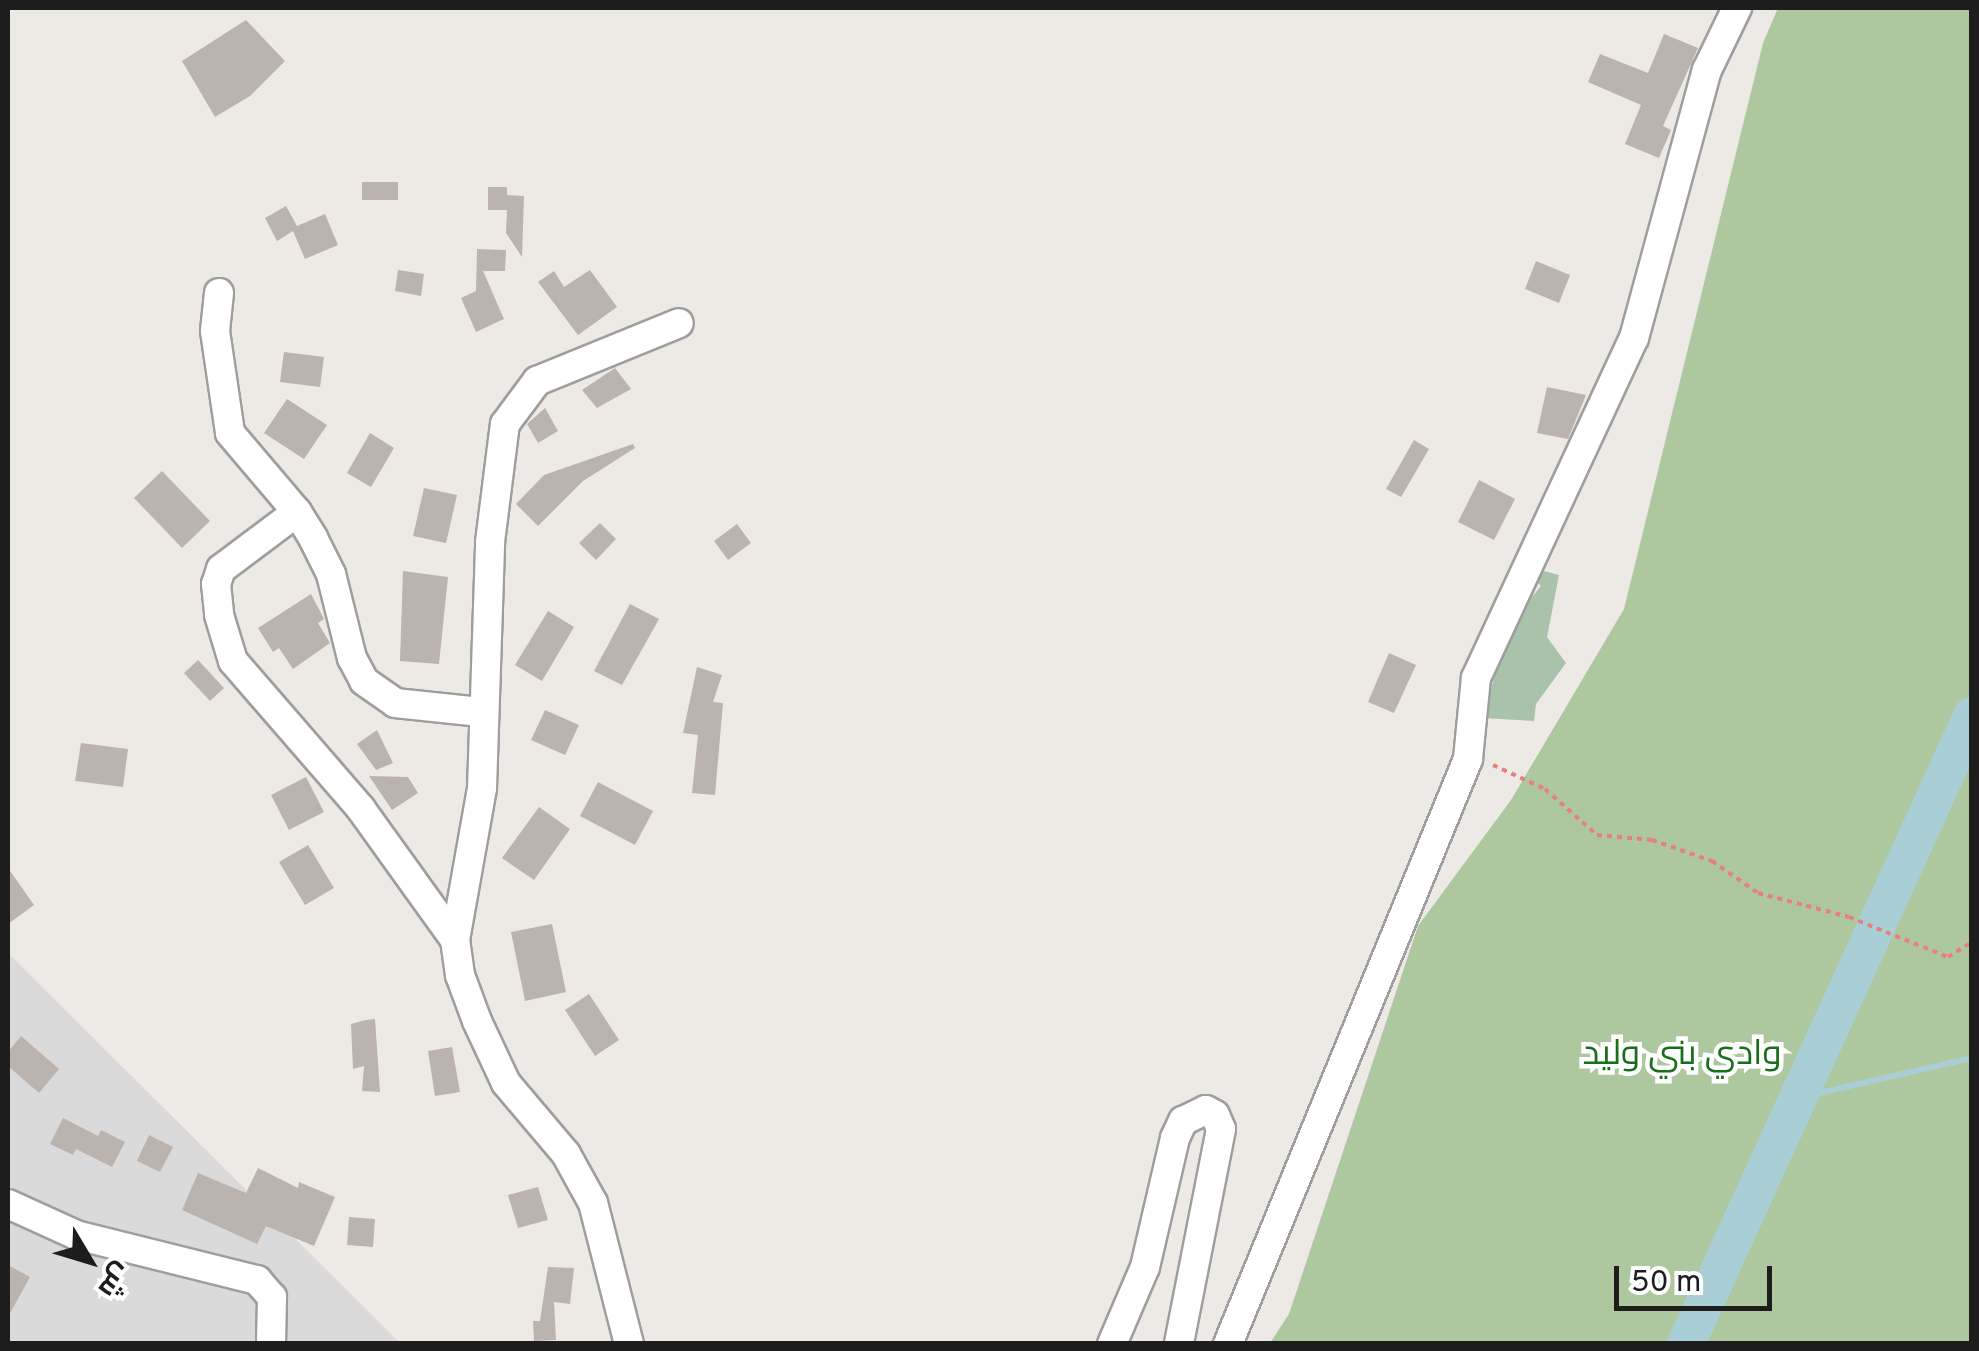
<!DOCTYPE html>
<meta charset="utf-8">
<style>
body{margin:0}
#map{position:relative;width:1979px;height:1351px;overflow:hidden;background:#edeae5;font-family:Overpass,Cairo,sans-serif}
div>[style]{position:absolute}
.residential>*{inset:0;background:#dbdada}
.forest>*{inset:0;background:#adc79e}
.cemetery>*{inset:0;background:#a9c3ab}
.stream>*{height:6px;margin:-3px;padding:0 3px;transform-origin:3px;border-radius:3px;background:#aaced5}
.river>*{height:38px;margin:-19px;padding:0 19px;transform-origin:19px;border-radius:19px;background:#aaced5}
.building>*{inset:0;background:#bab3ae}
.path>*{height:4px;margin-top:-2px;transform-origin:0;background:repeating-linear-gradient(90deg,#e8807b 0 5px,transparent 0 10px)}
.roads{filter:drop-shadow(2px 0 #9e9e9e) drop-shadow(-2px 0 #9e9e9e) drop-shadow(0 2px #9e9e9e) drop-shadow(0 -2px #9e9e9e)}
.minor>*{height:28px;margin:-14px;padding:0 14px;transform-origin:14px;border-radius:14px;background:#fff}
span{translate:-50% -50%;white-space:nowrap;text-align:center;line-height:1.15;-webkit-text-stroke:9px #fff;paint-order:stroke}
.park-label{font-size:35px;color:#196e1b}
.frame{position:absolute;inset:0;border:10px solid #1d1d1d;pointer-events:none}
.north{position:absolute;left:40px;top:1211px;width:100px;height:100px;-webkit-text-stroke:8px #fff;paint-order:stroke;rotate:128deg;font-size:28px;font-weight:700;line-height:40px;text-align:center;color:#1d1d1d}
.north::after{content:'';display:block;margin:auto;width:35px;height:45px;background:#1d1d1d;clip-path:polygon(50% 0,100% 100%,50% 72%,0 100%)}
.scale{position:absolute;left:1614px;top:1266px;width:158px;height:45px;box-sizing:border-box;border:5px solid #1d1d1d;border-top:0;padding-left:12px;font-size:30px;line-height:35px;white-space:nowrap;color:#1d1d1d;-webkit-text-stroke:8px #fff;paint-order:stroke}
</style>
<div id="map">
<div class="residential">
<i style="clip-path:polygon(8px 953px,400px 1343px,8px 1343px)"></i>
</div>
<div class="forest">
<i style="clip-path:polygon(1778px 8px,1971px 8px,1971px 1343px,1270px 1343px,1289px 1314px,1418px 926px,1511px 800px,1624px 609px,1763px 43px)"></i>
</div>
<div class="cemetery">
<i style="clip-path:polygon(1540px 570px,1559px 575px,1547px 637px,1566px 663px,1536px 704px,1534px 721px,1483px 718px,1509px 624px,1541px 586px,1533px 578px)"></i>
</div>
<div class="stream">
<i style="left:1797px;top:1098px;width:180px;rotate:-12.9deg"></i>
</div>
<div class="river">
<i style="left:1686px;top:1344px;width:690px;rotate:-65.51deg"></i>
</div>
<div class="building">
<i style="clip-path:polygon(246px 20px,285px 61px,250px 96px,215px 117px,182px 61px)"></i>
<i style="clip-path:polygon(1664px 34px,1698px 48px,1663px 126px,1671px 130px,1659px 158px,1625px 144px,1641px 105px,1588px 82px,1600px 54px,1648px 73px)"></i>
<i style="clip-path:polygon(362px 182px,398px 182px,398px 200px,362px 200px)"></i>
<i style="clip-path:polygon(488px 187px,507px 187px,507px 205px,507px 195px,524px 196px,522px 257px,506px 233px,507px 210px,488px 210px)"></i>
<i style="clip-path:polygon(286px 206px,297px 226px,325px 214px,338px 245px,305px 259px,293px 231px,277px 241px,265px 218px)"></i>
<i style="clip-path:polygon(477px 249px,506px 250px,505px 271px,483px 271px,504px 319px,476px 332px,461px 298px,476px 291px)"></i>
<i style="clip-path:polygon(1536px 261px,1570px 275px,1559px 303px,1525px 289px)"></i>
<i style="clip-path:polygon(398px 270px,424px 274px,421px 296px,395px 291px)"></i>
<i style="clip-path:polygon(590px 270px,617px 307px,578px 335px,538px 282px,554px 271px,564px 287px)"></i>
<i style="clip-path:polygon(284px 352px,324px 357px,320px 387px,280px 382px)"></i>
<i style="clip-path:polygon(615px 368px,631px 389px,597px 408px,582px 390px)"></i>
<i style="clip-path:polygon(1547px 387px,1586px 395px,1568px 439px,1537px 433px)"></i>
<i style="clip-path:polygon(287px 399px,327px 425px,304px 459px,264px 433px)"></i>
<i style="clip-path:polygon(545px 408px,558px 431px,538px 443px,527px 424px)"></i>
<i style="clip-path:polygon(370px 433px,394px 448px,371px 487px,347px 473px)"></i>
<i style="clip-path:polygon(1414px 440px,1429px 449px,1401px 497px,1386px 489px)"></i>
<i style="clip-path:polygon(633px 444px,635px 448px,583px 481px,538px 526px,516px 504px,544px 475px)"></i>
<i style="clip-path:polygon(162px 471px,210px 521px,182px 548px,134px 498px)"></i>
<i style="clip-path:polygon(1479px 480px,1515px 499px,1494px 540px,1458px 522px)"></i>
<i style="clip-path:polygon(424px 488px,457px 495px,446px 543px,413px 536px)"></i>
<i style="clip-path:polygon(600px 523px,616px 539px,596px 560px,579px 543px)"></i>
<i style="clip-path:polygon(737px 524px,751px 543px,728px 560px,714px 541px)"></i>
<i style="clip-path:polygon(403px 571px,448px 577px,439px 664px,400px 661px)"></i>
<i style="clip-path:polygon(311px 594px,324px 619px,318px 623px,330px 643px,293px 669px,279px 648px,273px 652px,258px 628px)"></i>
<i style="clip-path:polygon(630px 604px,659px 619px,622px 685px,594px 671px)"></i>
<i style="clip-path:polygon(548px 611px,574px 627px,542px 681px,515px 665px)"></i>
<i style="clip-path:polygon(1389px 653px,1416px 665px,1394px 713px,1368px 702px)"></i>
<i style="clip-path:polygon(198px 660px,224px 688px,210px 701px,184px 673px)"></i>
<i style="clip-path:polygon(697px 667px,722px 675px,713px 702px,723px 703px,715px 795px,692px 793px,698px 735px,683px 733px)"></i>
<i style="clip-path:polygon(545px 710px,579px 725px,565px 755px,531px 740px)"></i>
<i style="clip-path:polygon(377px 730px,393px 763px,376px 770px,357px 744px)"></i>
<i style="clip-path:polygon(81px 743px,128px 749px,123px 787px,75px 781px)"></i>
<i style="clip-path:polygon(369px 776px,408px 777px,418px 793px,392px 810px)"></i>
<i style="clip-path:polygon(306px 777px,324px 812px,289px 830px,271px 795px)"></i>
<i style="clip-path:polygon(598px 782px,653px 811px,635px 845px,580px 816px)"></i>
<i style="clip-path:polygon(539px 807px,570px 829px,534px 880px,502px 858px)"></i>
<i style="clip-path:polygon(308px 845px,334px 888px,305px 905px,279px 862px)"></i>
<i style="clip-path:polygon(8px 868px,34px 905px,8px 924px)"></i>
<i style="clip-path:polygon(552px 924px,566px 992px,525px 1001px,511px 932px)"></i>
<i style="clip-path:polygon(589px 994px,619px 1040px,595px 1056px,565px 1010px)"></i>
<i style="clip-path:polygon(366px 1020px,375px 1019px,380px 1092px,362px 1091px,364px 1066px,353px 1069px,351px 1024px)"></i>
<i style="clip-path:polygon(21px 1036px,59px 1069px,39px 1093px,8px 1066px,8px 1052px)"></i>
<i style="clip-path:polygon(452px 1047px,460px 1092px,435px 1096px,428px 1051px)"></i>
<i style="clip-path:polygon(63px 1118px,98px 1136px,101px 1130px,125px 1142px,112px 1167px,76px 1149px,73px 1155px,50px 1144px)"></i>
<i style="clip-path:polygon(149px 1135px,173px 1147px,160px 1172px,137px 1161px)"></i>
<i style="clip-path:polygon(258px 1168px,298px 1188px,299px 1182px,335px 1197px,314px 1246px,266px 1226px,257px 1244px,182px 1210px,198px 1173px,246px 1193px)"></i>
<i style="clip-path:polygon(538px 1187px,548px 1220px,518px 1228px,508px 1195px)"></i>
<i style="clip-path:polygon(349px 1217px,375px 1219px,373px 1247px,347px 1245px)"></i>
<i style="clip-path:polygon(8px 1265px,30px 1277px,8px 1317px)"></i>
<i style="clip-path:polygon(548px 1267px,574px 1268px,570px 1304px,554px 1302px,556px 1340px,534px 1341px,533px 1321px,540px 1321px)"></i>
</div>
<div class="path">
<i style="left:1493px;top:765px;width:57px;rotate:24.8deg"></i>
<i style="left:1545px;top:789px;width:69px;rotate:41.5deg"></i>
<i style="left:1597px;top:835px;width:55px;rotate:5.2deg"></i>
<i style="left:1652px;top:840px;width:64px;rotate:19.3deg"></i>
<i style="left:1712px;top:861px;width:56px;rotate:34.8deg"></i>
<i style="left:1758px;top:893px;width:94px;rotate:14.8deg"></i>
<i style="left:1849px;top:917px;width:107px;rotate:22deg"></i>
<i style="left:1948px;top:957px;width:28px;rotate:-32deg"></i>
</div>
<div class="roads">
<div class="minor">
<i style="left:219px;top:293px;width:38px;rotate:96deg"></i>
<i style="left:215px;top:331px;width:103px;rotate:81.6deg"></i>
<i style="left:230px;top:433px;width:104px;rotate:49.7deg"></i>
<i style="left:297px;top:512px;width:31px;rotate:58deg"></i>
<i style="left:313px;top:538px;width:40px;rotate:63.4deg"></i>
<i style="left:331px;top:574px;width:87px;rotate:76deg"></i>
<i style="left:352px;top:658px;width:26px;rotate:62deg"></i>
<i style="left:364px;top:681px;width:38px;rotate:35deg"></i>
<i style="left:395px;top:703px;width:86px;rotate:6deg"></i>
<i style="left:297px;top:512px;width:95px;rotate:143.1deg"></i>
<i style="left:221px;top:569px;width:16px;rotate:108deg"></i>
<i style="left:216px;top:584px;width:31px;rotate:84deg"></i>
<i style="left:219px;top:615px;width:48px;rotate:73.1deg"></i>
<i style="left:233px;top:661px;width:196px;rotate:49.1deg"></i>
<i style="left:361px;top:809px;width:161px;rotate:54.3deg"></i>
<i style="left:8px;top:1204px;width:75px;rotate:24.5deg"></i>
<i style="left:76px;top:1235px;width:187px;rotate:14deg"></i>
<i style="left:257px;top:1280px;width:23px;rotate:49deg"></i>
<i style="left:272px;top:1297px;width:47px;rotate:91.2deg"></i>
<i style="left:629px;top:1344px;width:146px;rotate:-104.3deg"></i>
<i style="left:593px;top:1203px;width:56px;rotate:-118.9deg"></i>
<i style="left:566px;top:1154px;width:93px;rotate:-130.2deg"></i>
<i style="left:506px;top:1083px;width:68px;rotate:-115.1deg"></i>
<i style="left:477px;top:1021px;width:49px;rotate:-110.3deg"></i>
<i style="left:460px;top:975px;width:35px;rotate:-98deg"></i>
<i style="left:455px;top:940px;width:154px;rotate:-79.9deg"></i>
<i style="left:482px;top:788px;width:246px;rotate:-88.1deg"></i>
<i style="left:490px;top:542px;width:119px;rotate:-82.8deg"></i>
<i style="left:505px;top:424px;width:54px;rotate:-53.3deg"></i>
<i style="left:537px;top:381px;width:153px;rotate:-22.2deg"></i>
<i style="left:1112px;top:1344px;width:84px;rotate:-66.8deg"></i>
<i style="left:1145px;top:1267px;width:132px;rotate:-76.9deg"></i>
<i style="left:1175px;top:1138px;width:19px;rotate:-65deg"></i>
<i style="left:1183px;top:1121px;width:25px;rotate:-26deg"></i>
<i style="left:1206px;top:1110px;width:10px;rotate:29deg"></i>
<i style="left:1215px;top:1115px;width:15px;rotate:67deg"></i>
<i style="left:1221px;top:1129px;width:219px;rotate:101.1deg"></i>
<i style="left:1228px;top:1344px;width:632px;rotate:-67.69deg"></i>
<i style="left:1468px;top:759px;width:81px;rotate:-84.4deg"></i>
<i style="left:1476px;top:678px;width:375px;rotate:-65.1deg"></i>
<i style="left:1634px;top:338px;width:278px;rotate:-74.8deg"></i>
<i style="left:1707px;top:70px;width:69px;rotate:-64.2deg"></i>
</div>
</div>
<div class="park-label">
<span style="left:1682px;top:1055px">وادي بني وليد</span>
</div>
<div class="frame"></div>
<div class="north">ش</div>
<div class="scale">50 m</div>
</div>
